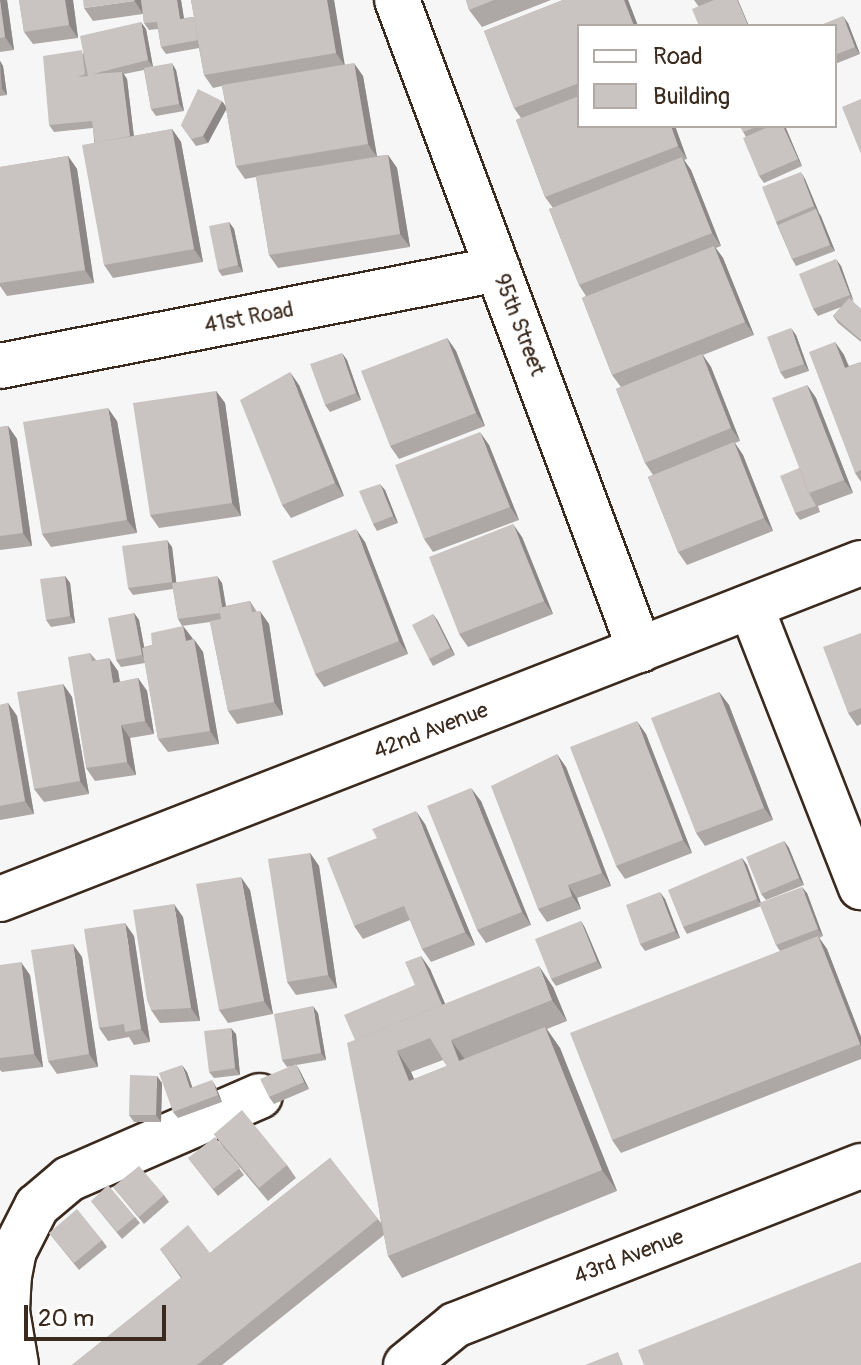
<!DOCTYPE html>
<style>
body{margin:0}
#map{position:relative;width:861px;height:1365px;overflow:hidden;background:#f7f6f6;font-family:Pangolin,sans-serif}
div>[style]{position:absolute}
.roads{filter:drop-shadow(2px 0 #3b2a1e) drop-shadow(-2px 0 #3b2a1e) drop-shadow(0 2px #3b2a1e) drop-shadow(0 -2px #3b2a1e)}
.minor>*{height:44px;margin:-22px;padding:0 22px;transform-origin:22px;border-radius:22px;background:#fff}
.wall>*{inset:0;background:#ada8a6}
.shaded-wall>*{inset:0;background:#8d8887}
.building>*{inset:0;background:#c9c3c1}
span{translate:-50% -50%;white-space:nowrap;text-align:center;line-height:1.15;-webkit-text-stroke:8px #fff;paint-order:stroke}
.street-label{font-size:22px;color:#3b2a1e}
.legend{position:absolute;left:577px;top:24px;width:260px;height:104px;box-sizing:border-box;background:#fff;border:2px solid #b1aaa5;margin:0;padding:10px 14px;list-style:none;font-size:24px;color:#3b2a1e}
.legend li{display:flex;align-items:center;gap:16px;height:40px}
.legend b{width:40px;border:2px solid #b1aaa5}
.scale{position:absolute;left:24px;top:1305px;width:142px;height:36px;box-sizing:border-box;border:4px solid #3b2a1e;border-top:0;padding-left:10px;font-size:24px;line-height:28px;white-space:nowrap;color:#3b2a1e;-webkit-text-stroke:6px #fff;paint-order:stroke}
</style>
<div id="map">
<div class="roads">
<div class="minor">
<i style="left:397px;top:0;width:694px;rotate:69.5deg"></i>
<i style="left:0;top:366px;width:507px;rotate:-11.02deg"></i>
<i style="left:751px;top:607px;width:301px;rotate:68.6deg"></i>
<i style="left:0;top:899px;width:924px;rotate:-21.32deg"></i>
<i style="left:16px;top:1365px;width:55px;rotate:-99.5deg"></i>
<i style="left:7px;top:1311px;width:35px;rotate:-87deg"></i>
<i style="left:9px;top:1276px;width:25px;rotate:-79deg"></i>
<i style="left:14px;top:1251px;width:51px;rotate:-62.9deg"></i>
<i style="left:37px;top:1206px;width:42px;rotate:-40.2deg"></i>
<i style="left:69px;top:1179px;width:208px;rotate:-23.5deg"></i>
<i style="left:406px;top:1365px;width:63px;rotate:-39.2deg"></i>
<i style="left:455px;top:1325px;width:436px;rotate:-21.4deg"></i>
</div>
</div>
<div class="wall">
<i style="clip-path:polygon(0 0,7px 0,14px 50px,0 52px)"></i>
<i style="clip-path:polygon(19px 0,73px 0,78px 38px,33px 44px,24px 32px)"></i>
<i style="clip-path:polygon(141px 0,181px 0,184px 18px,194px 17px,191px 0,334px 0,344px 64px,363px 76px,377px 156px,388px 155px,397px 168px,410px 247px,278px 268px,269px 255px,256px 177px,245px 179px,236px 166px,226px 108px,208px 143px,196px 146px,181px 125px,226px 107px,222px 86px,213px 88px,204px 75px,199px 48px,166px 54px,161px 47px,158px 29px,149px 30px,144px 23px,143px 14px,93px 21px,84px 8px)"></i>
<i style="clip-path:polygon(466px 0,551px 0,482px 27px,469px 10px)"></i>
<i style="clip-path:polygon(563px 0,628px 0,638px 26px,579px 26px,579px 126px,675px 126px,687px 159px,684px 160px,691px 170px,721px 246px,716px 248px,723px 258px,754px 335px,703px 355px,711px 367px,740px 441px,735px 443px,743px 455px,773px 531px,687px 565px,678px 552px,648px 477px,653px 475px,645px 463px,616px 389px,621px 387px,612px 375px,582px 298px,586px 296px,579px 285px,549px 209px,553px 208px,545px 197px,516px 120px,521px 118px,514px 108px,484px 31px)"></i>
<i style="clip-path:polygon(694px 0,738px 0,699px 7px)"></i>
<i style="clip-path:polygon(848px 23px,860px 54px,835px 64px,835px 26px)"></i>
<i style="clip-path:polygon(146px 29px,153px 67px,176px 70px,184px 111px,156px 116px,151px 109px,144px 70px,124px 74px,127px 79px,134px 136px,172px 129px,181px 142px,203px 262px,113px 278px,104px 265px,93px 128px,54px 132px,49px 125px,83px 53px)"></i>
<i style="clip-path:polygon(0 61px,3px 66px,7px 95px,0 96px)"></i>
<i style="clip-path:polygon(740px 126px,784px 126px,802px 166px,764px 183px,759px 176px,746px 137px)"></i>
<i style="clip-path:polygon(68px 156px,77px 169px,94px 283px,7px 296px,0 286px,0 167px)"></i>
<i style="clip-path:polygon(805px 179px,835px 251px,796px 266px,792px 259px,776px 222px)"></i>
<i style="clip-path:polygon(229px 222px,234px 229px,243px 272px,222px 276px,218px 270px)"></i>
<i style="clip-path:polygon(841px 266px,853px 302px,861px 309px,861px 342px,838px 323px,833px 316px,841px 307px,818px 316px,813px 309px)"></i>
<i style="clip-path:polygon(796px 335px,809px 371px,785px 379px,780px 372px)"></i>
<i style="clip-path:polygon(447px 338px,456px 351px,485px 426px,399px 459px,390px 446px)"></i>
<i style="clip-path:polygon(835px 342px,844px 355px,849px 366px,861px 362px,861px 482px,855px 473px)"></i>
<i style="clip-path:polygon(347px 360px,361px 400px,330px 412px,325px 405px)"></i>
<i style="clip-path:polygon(299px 385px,344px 496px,291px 518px,282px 505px)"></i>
<i style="clip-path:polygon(807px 385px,816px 398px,853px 493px,818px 506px,820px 512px,800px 520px,795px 513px)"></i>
<i style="clip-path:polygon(216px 391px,225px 403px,241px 516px,159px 528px,150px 515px)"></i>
<i style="clip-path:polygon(117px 421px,137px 533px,51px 547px,42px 534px)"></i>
<i style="clip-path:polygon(8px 426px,17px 439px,32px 546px,0 550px,0 427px)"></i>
<i style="clip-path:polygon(489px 445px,519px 520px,433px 552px,424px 539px)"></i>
<i style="clip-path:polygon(385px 490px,398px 523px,377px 531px,373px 524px)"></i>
<i style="clip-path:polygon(522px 537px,553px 614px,468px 647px,459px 634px)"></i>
<i style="clip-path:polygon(365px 542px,408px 654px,324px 687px,315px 674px)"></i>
<i style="clip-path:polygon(172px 547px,176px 582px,222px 583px,226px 606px,250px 601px,257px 612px,269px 624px,283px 715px,237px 724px,228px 711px,210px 622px,182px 626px,178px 619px,173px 589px,133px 595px,128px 588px)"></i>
<i style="clip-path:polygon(65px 576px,70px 583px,75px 623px,51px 627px,46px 620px)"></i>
<i style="clip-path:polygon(134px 613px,139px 620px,144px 647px,152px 645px,183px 626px,203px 652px,219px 744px,168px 752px,158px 739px,145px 663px,121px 667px,116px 660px)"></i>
<i style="clip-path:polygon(433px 614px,455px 655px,433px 666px,429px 659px)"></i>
<i style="clip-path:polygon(861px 633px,861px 724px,857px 726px,848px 713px)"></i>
<i style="clip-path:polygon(90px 653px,96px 660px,118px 671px,120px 682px,138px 678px,147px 691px,154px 734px,130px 738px,136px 775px,95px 781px,86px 768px)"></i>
<i style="clip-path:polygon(63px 684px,72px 697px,89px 794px,44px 802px,34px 789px)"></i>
<i style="clip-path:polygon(719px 692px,729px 705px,773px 820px,705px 846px,696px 833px)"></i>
<i style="clip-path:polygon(8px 703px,17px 716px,34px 814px,0 820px,0 705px)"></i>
<i style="clip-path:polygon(646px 734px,692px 853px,625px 879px,616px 866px)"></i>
<i style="clip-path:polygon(566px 767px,611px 886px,577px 898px,581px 909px,547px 922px,538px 909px)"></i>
<i style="clip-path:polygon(481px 801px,531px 925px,486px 943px,477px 930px)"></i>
<i style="clip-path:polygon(425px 824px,475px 945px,431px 962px,422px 949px,410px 920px,363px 939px,354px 926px)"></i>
<i style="clip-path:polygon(784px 841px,789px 848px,804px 885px,766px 900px,761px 894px)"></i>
<i style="clip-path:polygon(310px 853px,319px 866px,337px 988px,296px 995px,287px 982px)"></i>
<i style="clip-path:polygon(742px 858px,747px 865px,761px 903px,807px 893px,823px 936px,819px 938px,827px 949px,861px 1037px,861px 1059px,621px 1153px,612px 1140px,780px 951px,776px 945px,761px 906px,687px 934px,683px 927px)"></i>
<i style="clip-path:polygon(250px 890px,273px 1014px,228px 1023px,219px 1010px)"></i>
<i style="clip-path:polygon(665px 899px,680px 938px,645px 951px,640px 944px)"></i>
<i style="clip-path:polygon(183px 917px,200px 1021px,160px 1023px,151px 1010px)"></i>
<i style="clip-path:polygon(581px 921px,585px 928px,602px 968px,556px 986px,551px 979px)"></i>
<i style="clip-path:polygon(134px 936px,150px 1042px,134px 1045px,129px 1037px,108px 1041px,99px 1028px)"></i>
<i style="clip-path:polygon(evenodd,421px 956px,430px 969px,445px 1004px,553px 987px,567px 1021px,547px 1029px,560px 1048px,617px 1191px,402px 1278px,388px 1256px,384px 1235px,222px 1365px,72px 1365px,181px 1278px,160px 1249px,210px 1253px,330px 1158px,381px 1223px,355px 1040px,415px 985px,421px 956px,443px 1060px,447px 1066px,414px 1079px,411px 1072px,443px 1060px)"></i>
<i style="clip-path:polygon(82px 957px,98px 1067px,57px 1074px,48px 1061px)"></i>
<i style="clip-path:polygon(0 965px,30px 975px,43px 1067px,2px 1072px,0 1070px)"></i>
<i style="clip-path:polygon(318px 1013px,326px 1060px,296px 1065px,300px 1071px,309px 1089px,274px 1104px,269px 1097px,290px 1066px,287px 1067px,282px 1060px)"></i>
<i style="clip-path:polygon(236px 1034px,240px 1075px,214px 1078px,209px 1072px)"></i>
<i style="clip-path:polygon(187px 1072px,192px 1087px,216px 1087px,222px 1102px,178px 1118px,173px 1112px)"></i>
<i style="clip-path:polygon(162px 1083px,161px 1122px,134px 1122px,129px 1115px)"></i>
<i style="clip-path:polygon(214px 1134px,287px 1165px,296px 1178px,268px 1201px,223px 1147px,244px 1175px,218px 1196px,188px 1158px,223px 1147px)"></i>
<i style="clip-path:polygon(113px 1187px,164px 1195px,169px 1202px,144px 1224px)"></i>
<i style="clip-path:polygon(91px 1201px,135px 1217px,140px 1223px,122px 1239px)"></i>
<i style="clip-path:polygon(49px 1233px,102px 1240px,107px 1247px,79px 1270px)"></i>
</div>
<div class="shaded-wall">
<i style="clip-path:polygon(0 0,7px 0,14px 50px,5px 37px)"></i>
<i style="clip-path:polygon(65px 0,73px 0,78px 38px,69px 25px)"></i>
<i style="clip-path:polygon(134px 0,141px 0,143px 14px)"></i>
<i style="clip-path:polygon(177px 0,181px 0,185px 26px,180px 19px)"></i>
<i style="clip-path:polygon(327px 0,334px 0,345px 66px,336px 53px)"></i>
<i style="clip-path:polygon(624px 0,628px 0,638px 26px,634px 26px)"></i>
<i style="clip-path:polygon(737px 0,738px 0,749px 26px,748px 26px)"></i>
<i style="clip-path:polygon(843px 16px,848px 23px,860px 54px,855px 47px)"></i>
<i style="clip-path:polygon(141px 22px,146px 29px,153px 67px,148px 60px)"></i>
<i style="clip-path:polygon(0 61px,3px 66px,7px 95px,2px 89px)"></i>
<i style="clip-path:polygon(172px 63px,176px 70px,184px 111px,179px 104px)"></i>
<i style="clip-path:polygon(354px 63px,363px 76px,377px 157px,368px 144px)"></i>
<i style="clip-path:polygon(122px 72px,127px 79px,135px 147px,130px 140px)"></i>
<i style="clip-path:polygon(222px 101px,227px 108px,208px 143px,203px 136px)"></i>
<i style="clip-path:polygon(671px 126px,675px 126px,687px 159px,678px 146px)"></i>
<i style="clip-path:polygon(783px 126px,786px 128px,802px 166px,798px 159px)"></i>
<i style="clip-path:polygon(172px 129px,181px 142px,203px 262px,194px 249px)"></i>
<i style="clip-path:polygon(388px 155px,397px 168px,410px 247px,400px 234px)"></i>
<i style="clip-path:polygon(68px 156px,77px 169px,94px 283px,85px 270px)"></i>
<i style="clip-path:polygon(682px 157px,691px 170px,721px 246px,712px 233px)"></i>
<i style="clip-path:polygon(801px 172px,805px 179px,819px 213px,814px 206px)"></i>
<i style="clip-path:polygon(816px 209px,821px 216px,835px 251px,830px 245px)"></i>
<i style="clip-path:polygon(229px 222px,234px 229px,243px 272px,238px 265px)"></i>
<i style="clip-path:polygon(714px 246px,723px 258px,754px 335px,745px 322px)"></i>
<i style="clip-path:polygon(836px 259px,841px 266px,854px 302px,850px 295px)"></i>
<i style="clip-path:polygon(791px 328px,796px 335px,809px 371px,804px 364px)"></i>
<i style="clip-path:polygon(447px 338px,456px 351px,485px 426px,476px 413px)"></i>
<i style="clip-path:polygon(835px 342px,844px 355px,854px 381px,845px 368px)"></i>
<i style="clip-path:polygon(342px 353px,347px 360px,361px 400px,356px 393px)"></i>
<i style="clip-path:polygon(702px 354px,711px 367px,740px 441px,731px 428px)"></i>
<i style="clip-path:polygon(290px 372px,299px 385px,344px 496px,335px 483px)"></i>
<i style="clip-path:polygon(807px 385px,816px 398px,853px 493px,844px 480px)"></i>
<i style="clip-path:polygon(216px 391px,225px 403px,241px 516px,232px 503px)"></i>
<i style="clip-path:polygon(108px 408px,117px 421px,137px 533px,127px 520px)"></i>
<i style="clip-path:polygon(8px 426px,17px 439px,32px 546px,23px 533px)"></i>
<i style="clip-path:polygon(480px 432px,489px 445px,519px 520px,510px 507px)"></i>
<i style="clip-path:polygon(734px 442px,743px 455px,773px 531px,764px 518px)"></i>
<i style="clip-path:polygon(380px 484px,385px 490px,398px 523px,393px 516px)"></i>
<i style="clip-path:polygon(513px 524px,522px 537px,553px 614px,544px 601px)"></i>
<i style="clip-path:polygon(356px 529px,365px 542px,408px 654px,399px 641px)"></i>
<i style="clip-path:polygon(167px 540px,172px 547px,177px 588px,172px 582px)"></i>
<i style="clip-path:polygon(65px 576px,70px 583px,75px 623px,70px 616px)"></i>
<i style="clip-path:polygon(217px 576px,222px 583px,228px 619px,223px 612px)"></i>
<i style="clip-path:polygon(260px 611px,269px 624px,283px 715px,274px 702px)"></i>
<i style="clip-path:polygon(134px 613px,139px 620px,147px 662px,142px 655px)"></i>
<i style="clip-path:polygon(433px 614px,438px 621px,455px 655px,450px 648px)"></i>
<i style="clip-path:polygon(183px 626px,193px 639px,186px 641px)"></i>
<i style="clip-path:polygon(194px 639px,203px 652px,219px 744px,210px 731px)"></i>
<i style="clip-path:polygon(109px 658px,118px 671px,122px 696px,113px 683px)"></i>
<i style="clip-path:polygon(138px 678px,147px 691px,154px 734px,145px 721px)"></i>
<i style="clip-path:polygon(63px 684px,72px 697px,89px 794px,80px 781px)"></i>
<i style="clip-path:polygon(719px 692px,729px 705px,773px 820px,764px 808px)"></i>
<i style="clip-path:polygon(8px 703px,17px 716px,34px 814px,25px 801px)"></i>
<i style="clip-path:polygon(637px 721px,646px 734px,692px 853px,683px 840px)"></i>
<i style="clip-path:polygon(121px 725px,130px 738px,136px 775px,127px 762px)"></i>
<i style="clip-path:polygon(557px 754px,566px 767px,611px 886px,602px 873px)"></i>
<i style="clip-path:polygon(471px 788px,481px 801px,531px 925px,522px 912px)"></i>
<i style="clip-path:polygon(416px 811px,425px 824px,475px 945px,465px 932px)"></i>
<i style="clip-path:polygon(784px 841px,789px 848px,804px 885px,799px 878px)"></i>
<i style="clip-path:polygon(310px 853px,319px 866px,337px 988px,328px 975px)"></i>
<i style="clip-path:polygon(742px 858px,747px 865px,762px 906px,757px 899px)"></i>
<i style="clip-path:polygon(241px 877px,250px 890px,273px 1014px,264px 1001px)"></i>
<i style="clip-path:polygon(568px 885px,577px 898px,581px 909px,572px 896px)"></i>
<i style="clip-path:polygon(802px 887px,807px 893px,823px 936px,818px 929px)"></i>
<i style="clip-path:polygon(660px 892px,665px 899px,680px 938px,675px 931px)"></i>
<i style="clip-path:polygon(174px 904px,183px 917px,200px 1021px,191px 1008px)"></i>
<i style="clip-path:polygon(581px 921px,585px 928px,602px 968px,597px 961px)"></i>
<i style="clip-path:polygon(125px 923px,134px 936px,150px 1042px,141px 1029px)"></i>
<i style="clip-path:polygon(818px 936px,827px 949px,861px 1037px,861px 1046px)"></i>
<i style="clip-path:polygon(73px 944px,82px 957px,98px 1067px,89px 1054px)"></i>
<i style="clip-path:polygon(421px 956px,430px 969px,453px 1022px,444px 1009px)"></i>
<i style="clip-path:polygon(21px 962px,30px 975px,43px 1067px,34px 1054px)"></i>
<i style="clip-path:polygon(539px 966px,553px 987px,567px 1021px,552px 1000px)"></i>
<i style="clip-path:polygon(313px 1006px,318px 1013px,326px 1060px,321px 1053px)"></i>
<i style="clip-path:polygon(545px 1027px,560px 1048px,617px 1191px,602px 1170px)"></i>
<i style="clip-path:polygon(231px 1028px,236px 1034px,240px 1075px,235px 1068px)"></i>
<i style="clip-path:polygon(451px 1040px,466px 1061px,459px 1061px)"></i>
<i style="clip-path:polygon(397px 1051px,411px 1072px,424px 1102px,409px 1081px)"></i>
<i style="clip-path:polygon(296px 1064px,300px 1071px,309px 1089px,304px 1082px)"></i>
<i style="clip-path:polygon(182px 1065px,187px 1072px,195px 1095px,190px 1088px)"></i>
<i style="clip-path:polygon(157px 1076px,162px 1083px,161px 1122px,156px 1115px)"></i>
<i style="clip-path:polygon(212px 1080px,216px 1087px,222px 1102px,218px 1095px)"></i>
</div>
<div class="building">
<i style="clip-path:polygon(0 0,5px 37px,0 38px)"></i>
<i style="clip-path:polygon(19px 0,65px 0,69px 25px,24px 32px)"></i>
<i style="clip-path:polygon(83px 0,134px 0,134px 1px,84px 8px)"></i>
<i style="clip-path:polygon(141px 0,177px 0,180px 19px,194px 17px,198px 40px,161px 47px,157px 22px,144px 23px)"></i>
<i style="clip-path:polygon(191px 0,327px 0,336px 53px,204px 75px)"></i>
<i style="clip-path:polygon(466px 0,494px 0,469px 10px)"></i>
<i style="clip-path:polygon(563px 0,624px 0,634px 26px,579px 26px,579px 83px,514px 108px,484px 31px)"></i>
<i style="clip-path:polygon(714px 0,737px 0,748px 26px,699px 26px,692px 9px)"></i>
<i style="clip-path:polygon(843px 16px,855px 47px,835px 55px,835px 26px,818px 26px)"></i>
<i style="clip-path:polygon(141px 22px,148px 60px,93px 74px,122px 72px,130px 136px,95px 143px,92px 121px,49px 125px,43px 56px,82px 50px,85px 74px,78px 77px,88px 76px,80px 36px)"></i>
<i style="clip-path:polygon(172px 63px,179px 104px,151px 109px,144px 68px)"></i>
<i style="clip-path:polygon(354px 63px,368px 144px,236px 166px,222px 85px)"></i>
<i style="clip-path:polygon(198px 89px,222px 101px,203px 136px,191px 139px,181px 125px)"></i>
<i style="clip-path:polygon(579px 96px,579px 126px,671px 126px,678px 146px,545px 197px,516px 120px)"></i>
<i style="clip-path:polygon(861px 99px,861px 154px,842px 107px)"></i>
<i style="clip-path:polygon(740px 126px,759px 126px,743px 132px)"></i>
<i style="clip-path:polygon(770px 126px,783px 126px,798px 159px,759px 176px,743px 138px)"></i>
<i style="clip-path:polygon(172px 129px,194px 249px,104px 265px,82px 145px)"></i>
<i style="clip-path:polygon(388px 155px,400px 234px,269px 255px,256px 176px)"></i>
<i style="clip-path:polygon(68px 156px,85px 270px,0 283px,0 167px)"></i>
<i style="clip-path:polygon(682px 157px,712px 233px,579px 285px,549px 209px)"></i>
<i style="clip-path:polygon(801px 172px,814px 206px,776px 222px,762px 187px)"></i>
<i style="clip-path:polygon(816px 209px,830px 245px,792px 259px,778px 225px)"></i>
<i style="clip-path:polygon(229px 222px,238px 265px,218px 270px,209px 226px)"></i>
<i style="clip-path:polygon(714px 246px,745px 322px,612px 375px,582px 298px)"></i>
<i style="clip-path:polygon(836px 259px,850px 295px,813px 309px,799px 274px)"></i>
<i style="clip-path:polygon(849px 298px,861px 309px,861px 340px,833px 316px)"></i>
<i style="clip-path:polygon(791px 328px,804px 364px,780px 372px,767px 337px)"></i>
<i style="clip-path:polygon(447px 338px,476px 413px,390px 446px,361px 371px)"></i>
<i style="clip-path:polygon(835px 342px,845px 368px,861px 362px,861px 470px,855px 473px,809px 352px)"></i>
<i style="clip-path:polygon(342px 353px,356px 393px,325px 405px,310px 364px)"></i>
<i style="clip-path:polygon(702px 354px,731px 428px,645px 463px,616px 389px)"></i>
<i style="clip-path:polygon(290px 372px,335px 483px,282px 505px,240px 400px)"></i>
<i style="clip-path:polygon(807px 385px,844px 480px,809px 493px,772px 398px)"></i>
<i style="clip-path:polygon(216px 391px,232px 503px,150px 515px,133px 403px)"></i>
<i style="clip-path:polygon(108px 408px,127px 520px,42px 534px,23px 422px)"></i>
<i style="clip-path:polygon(8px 426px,23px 533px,0 536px,0 427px)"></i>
<i style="clip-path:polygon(480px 432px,510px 507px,424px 539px,395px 465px)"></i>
<i style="clip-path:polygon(734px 442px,764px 518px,678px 552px,648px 477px)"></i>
<i style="clip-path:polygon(799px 468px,809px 493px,816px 506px,795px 513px,780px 476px)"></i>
<i style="clip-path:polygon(380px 484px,393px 516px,373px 524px,359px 491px)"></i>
<i style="clip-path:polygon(513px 524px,544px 601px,459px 634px,429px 557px)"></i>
<i style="clip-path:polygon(356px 529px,399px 641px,315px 674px,272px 561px)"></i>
<i style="clip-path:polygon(167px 540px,172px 582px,128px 588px,122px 546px)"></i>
<i style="clip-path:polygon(65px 576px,70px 616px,46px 620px,40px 579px)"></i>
<i style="clip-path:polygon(217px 576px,222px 607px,219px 608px,220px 613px,178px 619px,172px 583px)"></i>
<i style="clip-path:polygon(250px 601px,252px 612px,260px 611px,274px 702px,228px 711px,210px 621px,221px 619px,219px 608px)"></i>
<i style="clip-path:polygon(134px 613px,142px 655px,116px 660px,108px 618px)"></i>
<i style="clip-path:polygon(433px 614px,450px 648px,429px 659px,412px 625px)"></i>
<i style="clip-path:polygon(183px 626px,186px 641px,194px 639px,210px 731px,158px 739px,142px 648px,152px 645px,151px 633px)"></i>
<i style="clip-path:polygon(861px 633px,861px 708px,848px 713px,823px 647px)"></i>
<i style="clip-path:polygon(90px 653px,92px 661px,109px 658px,113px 683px,138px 678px,145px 721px,121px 725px,127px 762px,86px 768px,68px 657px)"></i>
<i style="clip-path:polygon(63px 684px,80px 781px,34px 789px,17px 692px)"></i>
<i style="clip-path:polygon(719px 692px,764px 808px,696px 833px,651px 718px)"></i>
<i style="clip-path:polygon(8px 703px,25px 801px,0 806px,0 705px)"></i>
<i style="clip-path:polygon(637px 721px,683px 840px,616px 866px,570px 747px)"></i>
<i style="clip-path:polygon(557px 754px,602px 873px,568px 885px,572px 896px,538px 909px,491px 786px)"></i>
<i style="clip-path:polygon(471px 788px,522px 912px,477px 930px,427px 806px)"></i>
<i style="clip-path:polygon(416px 811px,465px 932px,422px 949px,404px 906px,354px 926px,327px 858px,377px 838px,372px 829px)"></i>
<i style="clip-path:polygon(784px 841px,799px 878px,761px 894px,746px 857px)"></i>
<i style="clip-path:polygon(310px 853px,328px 975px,287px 982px,268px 859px)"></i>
<i style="clip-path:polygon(742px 858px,757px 899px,683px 927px,668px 890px)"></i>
<i style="clip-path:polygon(241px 877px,264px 1001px,219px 1010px,196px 884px)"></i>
<i style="clip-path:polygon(802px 887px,818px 929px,776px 945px,759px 903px)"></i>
<i style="clip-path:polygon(660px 892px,675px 931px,640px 944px,626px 905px)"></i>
<i style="clip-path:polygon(174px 904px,191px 1008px,151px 1010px,147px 1000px,133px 910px)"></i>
<i style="clip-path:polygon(581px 921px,597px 961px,551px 979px,535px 939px)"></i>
<i style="clip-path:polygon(125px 923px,141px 1029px,125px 1032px,124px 1024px,99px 1028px,84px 929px)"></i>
<i style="clip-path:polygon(818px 936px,860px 1044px,612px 1140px,570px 1033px)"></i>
<i style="clip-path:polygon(73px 944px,89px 1054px,48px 1061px,31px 950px)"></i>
<i style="clip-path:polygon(421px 956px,442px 1005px,355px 1040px,344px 1015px,415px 985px,405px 962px)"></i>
<i style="clip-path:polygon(21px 962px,34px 1054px,0 1058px,0 965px)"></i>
<i style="clip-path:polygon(evenodd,539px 966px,552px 1000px,451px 1040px,459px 1061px,545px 1027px,602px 1170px,388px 1256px,347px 1043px,539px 966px,430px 1038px,447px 1066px,409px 1081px,397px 1051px,430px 1038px)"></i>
<i style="clip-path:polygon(313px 1006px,321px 1053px,282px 1060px,274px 1014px)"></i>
<i style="clip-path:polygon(231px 1028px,235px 1068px,209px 1072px,204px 1031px)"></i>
<i style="clip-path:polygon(296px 1064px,304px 1082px,269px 1097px,260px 1079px)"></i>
<i style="clip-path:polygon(182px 1065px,190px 1088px,212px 1080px,218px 1095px,173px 1112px,159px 1073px)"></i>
<i style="clip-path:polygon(130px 1075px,157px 1076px,156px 1115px,129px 1115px)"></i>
<i style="clip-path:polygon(242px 1110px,287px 1165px,259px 1188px,214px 1134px)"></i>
<i style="clip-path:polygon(215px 1137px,240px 1168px,213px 1189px,188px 1158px)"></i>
<i style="clip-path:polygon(330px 1158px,378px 1219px,197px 1365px,72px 1365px,182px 1277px,160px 1249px,188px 1225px,210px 1253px)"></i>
<i style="clip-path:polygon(139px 1166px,164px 1195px,139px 1217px,113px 1187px)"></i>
<i style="clip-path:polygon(108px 1185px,135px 1217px,117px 1232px,91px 1201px)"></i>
<i style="clip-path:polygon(77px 1209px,102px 1240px,74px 1263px,49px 1233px)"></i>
<i style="clip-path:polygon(861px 1262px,861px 1365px,644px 1365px,638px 1350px)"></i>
<i style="clip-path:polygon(618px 1352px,623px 1365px,585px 1365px)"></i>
</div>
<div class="street-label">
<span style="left:249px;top:318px;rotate:-11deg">41st Road</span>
<span style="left:519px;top:325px;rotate:69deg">95th Street</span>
<span style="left:431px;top:731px;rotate:-21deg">42nd Avenue</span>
<span style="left:629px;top:1257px;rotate:-21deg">43rd Avenue</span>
</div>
<ul class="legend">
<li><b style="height:10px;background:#fff"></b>Road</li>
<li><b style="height:22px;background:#c9c3c1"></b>Building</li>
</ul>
<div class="scale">20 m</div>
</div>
